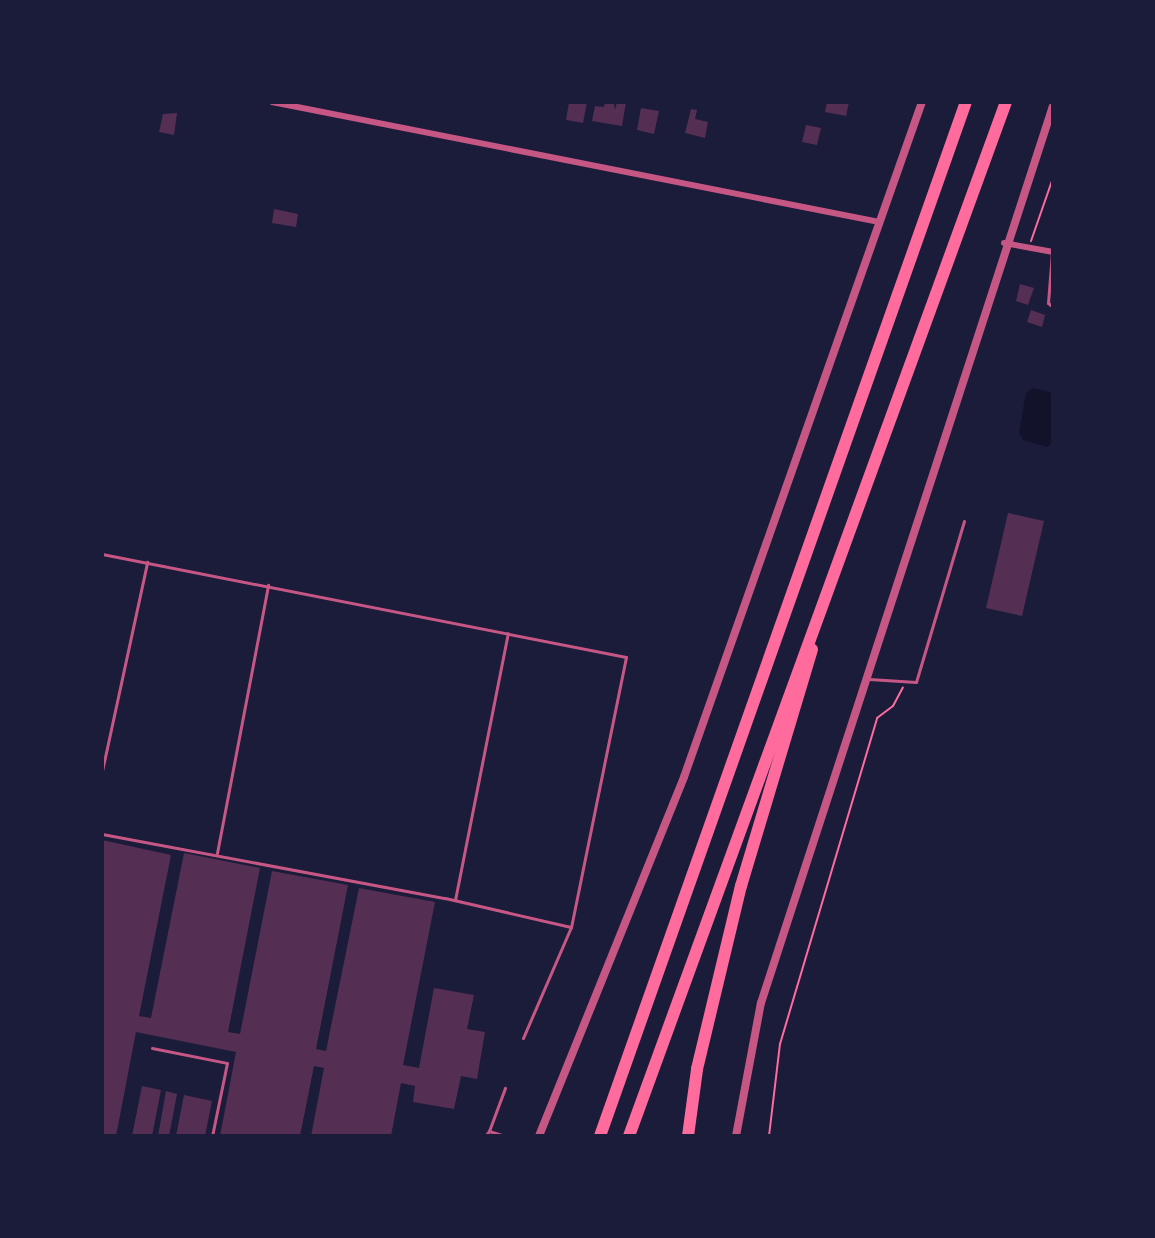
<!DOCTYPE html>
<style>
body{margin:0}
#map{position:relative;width:1155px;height:1238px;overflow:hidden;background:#1b1b3a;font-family:"Varela Round",sans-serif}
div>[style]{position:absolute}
.water>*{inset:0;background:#12122b}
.building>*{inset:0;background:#542f53}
.path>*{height:2px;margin:-1px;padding:0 1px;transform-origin:1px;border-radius:1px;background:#ff6b9d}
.service>*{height:3px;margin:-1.5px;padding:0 1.5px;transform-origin:1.5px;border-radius:1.5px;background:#c65784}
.minor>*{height:6px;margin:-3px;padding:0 3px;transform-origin:3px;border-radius:3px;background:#c65784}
.tertiary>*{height:8px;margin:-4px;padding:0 4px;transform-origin:4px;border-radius:4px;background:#c65784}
.motorway>*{height:12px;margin:-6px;padding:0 6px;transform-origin:6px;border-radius:6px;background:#ff6b9d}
span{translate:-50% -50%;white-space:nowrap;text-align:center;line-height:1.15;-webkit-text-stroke:6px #1b1b3a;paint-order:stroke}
.frame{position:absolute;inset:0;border:104px solid #1b1b3a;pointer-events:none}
</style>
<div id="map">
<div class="water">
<i style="clip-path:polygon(1033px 388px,1053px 393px,1053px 441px,1048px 447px,1023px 440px,1019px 433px,1026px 393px)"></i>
</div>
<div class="building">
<i style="clip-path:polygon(569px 102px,587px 102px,583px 123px,566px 120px)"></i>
<i style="clip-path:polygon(605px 102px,614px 103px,615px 110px,617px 102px,626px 102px,622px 126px,592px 121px,595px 106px,604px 107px)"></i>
<i style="clip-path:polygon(827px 102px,849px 102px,846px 116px,825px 112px)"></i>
<i style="clip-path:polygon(641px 108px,659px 111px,654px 134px,637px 130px)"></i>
<i style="clip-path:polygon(691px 109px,697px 110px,695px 119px,708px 122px,705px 138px,685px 133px)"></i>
<i style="clip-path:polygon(177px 113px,174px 135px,159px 132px,163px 114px)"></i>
<i style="clip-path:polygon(806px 125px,821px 128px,817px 145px,802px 142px)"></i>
<i style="clip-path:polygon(274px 209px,298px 214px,296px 227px,272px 223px)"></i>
<i style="clip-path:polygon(1020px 284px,1034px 288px,1028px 305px,1016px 301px)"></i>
<i style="clip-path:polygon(1031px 310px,1045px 315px,1042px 327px,1027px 322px)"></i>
<i style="clip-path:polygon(1008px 513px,1044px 521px,1022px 616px,986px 608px)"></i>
<i style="clip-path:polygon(102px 840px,171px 855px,139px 1016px,151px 1018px,184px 853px,260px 868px,228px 1032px,240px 1034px,272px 871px,348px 885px,316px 1049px,326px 1051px,359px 888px,435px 902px,403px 1065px,419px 1068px,434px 988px,474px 995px,467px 1029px,485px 1032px,477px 1079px,461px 1076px,454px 1109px,413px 1102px,415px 1086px,401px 1083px,391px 1136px,311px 1136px,324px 1068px,314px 1066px,300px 1136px,220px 1136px,236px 1052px,136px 1032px,116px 1136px,102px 1136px)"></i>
<i style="clip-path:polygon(142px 1086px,161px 1090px,152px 1136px,132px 1136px)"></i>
<i style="clip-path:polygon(166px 1091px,177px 1094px,169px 1136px,158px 1136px)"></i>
<i style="clip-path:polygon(184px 1095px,212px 1101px,205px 1136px,176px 1136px)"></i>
</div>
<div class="path">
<i style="left:1031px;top:241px;width:67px;rotate:-70.8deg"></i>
<i style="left:769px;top:1136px;width:93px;rotate:-83.2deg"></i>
<i style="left:780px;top:1044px;width:340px;rotate:-73.4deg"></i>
<i style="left:877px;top:718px;width:20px;rotate:-37deg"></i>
<i style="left:893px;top:706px;width:21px;rotate:-62deg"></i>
</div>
<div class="service">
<i style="left:1052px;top:252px;width:51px;rotate:94.5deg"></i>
<i style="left:1048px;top:303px;width:6px;rotate:39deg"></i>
<i style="left:102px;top:554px;width:534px;rotate:11.12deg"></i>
<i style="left:626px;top:657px;width:276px;rotate:101.5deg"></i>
<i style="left:571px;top:927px;width:121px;rotate:113.4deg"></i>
<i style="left:869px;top:679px;width:47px;rotate:3.7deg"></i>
<i style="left:916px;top:682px;width:168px;rotate:-73.4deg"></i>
<i style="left:102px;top:771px;width:214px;rotate:-77.8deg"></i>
<i style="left:102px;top:834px;width:349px;rotate:10.6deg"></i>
<i style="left:445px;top:898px;width:129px;rotate:13deg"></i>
<i style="left:217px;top:853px;width:273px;rotate:-79.2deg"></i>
<i style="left:455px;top:900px;width:272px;rotate:-78.8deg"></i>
<i style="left:152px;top:1048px;width:76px;rotate:11.3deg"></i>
<i style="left:227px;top:1063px;width:75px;rotate:101.6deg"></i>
<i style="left:485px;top:1136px;width:6px;rotate:-51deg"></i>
<i style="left:505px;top:1136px;width:17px;rotate:-163deg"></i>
<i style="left:489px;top:1131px;width:46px;rotate:-69.6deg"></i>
</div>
<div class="minor">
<i style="left:272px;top:102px;width:619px;rotate:11.18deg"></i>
<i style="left:1004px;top:243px;width:50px;rotate:10.4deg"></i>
</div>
<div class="tertiary">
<i style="left:539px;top:1136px;width:387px;rotate:-68deg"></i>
<i style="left:684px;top:777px;width:716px;rotate:-70.58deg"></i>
<i style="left:736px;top:1136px;width:135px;rotate:-79.4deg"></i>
<i style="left:761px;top:1003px;width:943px;rotate:-71.97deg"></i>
</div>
<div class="motorway">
<i style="left:600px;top:1136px;width:1097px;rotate:-70.51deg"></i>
<i style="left:629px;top:1136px;width:1101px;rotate:-69.97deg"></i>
<i style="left:688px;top:1136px;width:68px;rotate:-82.3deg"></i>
<i style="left:697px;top:1069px;width:188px;rotate:-76.5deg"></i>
<i style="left:741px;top:886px;width:247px;rotate:-73.3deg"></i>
</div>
<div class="frame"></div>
</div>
